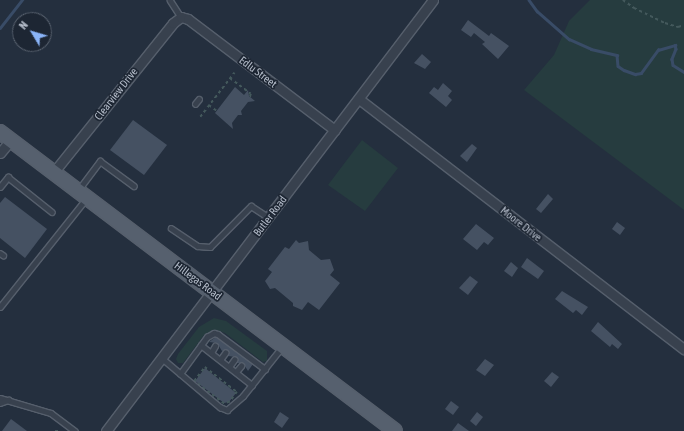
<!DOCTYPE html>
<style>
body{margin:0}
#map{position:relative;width:684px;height:431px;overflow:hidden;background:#242f3e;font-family:"Asap Condensed",sans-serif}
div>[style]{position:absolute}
.green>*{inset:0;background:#263c3f}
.stream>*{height:2.5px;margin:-1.25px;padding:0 1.25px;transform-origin:1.25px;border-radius:1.25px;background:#394c67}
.building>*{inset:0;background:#455162}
.path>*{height:1.5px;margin-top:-0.75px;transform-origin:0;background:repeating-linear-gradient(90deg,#44595c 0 3px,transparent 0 6px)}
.roads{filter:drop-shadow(1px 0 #565f6c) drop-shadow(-1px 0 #565f6c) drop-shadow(0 1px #565f6c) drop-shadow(0 -1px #565f6c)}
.lane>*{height:4.5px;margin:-2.25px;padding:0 2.25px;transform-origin:2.25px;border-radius:2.25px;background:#38414e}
.street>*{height:9px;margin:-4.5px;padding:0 4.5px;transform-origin:4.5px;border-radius:4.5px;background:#38414e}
.primary>*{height:14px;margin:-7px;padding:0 7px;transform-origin:7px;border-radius:7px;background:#56606e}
span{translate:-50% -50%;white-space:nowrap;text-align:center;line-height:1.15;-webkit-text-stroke:3.5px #1d2633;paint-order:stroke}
.street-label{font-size:11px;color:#b4bcc9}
.north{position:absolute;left:12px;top:12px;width:40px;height:40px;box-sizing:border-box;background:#1d2633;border:1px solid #59626f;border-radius:50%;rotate:308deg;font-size:11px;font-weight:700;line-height:16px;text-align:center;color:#b4bcc9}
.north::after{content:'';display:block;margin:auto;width:14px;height:18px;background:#8ab4f8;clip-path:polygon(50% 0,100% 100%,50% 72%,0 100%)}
</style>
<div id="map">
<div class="green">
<i style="clip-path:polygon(590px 0,684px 0,684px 210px,524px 90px,554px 55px,569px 21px)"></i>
<i style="clip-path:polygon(362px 140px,398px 168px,365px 211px,328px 185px)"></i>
<i style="clip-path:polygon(214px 318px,226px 321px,267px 351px,267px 361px,263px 362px,225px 333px,216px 330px,204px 335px,183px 363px,178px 363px,176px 359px,178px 354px,199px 327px)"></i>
</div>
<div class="stream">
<i style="left:529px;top:0;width:14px;rotate:54deg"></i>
<i style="left:537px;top:11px;width:43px;rotate:41.2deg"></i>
<i style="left:569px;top:39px;width:24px;rotate:24deg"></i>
<i style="left:591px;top:49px;width:27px;rotate:13deg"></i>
<i style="left:617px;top:55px;width:11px;rotate:85deg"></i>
<i style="left:618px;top:66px;width:7px;rotate:34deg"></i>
<i style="left:624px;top:70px;width:12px;rotate:20deg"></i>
<i style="left:635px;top:74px;width:6px;rotate:-9deg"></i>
<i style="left:641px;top:73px;width:29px;rotate:-54deg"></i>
<i style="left:658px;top:50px;width:18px;rotate:-16deg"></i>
<i style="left:675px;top:45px;width:4px;rotate:76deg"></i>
<i style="left:676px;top:49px;width:11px;rotate:112deg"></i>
<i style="left:672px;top:59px;width:6px;rotate:81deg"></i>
<i style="left:673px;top:65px;width:13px;rotate:32deg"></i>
<i style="left:0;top:28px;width:36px;rotate:-52deg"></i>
</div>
<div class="building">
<i style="clip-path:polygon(468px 20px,489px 36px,491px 33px,509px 46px,498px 59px,482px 44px,485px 42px,474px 33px,471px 37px,461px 30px)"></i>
<i style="clip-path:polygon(422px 54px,431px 62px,425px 69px,414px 63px)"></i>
<i style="clip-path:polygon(443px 83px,452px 91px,448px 96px,452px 100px,446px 107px,429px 93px,434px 87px,438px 90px)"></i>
<i style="clip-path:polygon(235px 87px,244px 95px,248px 90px,249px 96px,255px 101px,248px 102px,241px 111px,242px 115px,238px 115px,232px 123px,233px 129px,215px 113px)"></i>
<i style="clip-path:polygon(133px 120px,167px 145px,144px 175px,110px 150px)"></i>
<i style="clip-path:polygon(472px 144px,477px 148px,467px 162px,460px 156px)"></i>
<i style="clip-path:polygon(548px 194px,553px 199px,541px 213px,536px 209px)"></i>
<i style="clip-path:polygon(5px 197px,47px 229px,25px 258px,0 238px,0 203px)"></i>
<i style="clip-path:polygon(617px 222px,625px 228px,620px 235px,612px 229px)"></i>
<i style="clip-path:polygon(476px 224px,494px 238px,488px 245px,484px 242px,477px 250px,463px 239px)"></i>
<i style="clip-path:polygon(296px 240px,299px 243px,308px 241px,309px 250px,321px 260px,330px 259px,334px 270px,330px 275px,340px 283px,319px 310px,308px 302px,302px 310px,293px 306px,293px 303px,275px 288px,270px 289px,265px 281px,272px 272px,268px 269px,285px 247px,289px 249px)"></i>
<i style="clip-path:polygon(527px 258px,544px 271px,538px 279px,521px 267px)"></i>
<i style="clip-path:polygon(511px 262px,518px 268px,512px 277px,504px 271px)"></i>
<i style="clip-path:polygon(470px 276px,478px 282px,468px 295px,459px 288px)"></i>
<i style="clip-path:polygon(562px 291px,588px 307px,582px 315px,576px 310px,573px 313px,555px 299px)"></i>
<i style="clip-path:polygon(598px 322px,622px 344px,618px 349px,612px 344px,610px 347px,591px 331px)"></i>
<i style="clip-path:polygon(216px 337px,253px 364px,248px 371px,243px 363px,237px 363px,236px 357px,228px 356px,227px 350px,222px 351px,217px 343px,209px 342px)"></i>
<i style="clip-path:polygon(485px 359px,494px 365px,485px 376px,476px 370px)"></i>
<i style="clip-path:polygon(205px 368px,236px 393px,229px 402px,224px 403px,195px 381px)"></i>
<i style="clip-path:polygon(552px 372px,559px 377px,551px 387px,544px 381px)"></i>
<i style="clip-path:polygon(451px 401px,459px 407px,453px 415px,445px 409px)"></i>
<i style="clip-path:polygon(280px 412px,289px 418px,282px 428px,274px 422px)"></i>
<i style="clip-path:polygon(477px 412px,483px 417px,476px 426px,470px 421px)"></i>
<i style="clip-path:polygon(11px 419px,27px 431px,2px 431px)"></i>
<i style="clip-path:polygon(458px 423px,469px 431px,452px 431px)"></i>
</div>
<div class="path">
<i style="left:623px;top:0;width:14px;rotate:36deg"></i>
<i style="left:634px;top:8px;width:34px;rotate:26deg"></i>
<i style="left:665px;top:23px;width:14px;rotate:17deg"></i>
<i style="left:678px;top:27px;width:6px;rotate:-18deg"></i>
<i style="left:230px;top:78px;width:26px;rotate:37deg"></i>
<i style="left:251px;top:94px;width:4px;rotate:104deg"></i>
<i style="left:209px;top:105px;width:10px;rotate:37deg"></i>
<i style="left:200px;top:117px;width:56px;rotate:-52.3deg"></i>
<i style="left:205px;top:367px;width:41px;rotate:38deg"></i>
<i style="left:237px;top:392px;width:12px;rotate:125deg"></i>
<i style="left:230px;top:402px;width:6px;rotate:162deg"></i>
<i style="left:224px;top:404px;width:38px;rotate:-143deg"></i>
<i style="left:194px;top:381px;width:18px;rotate:-52deg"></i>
<i style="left:55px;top:431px;width:4px"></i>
</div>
<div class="roads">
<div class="lane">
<i style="left:170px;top:0;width:20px;rotate:57deg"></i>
<i style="left:195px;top:104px;width:6px;rotate:-51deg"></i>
<i style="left:0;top:187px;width:13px;rotate:-51deg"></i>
<i style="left:8px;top:177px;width:56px;rotate:38.5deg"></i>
<i style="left:79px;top:189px;width:35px;rotate:-53deg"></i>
<i style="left:100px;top:161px;width:42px;rotate:36.3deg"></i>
<i style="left:171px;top:228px;width:32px;rotate:34deg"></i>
<i style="left:198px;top:246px;width:12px;rotate:5deg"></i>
<i style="left:210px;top:247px;width:58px;rotate:-45deg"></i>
<i style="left:251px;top:206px;width:20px;rotate:33deg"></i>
<i style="left:0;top:253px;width:4px;rotate:34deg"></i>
<i style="left:0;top:307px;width:138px;rotate:-51.5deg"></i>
<i style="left:201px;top:345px;width:65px;rotate:38.1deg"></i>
<i style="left:211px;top:353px;width:8px;rotate:-60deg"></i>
<i style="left:163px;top:359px;width:75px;rotate:40.1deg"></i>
<i style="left:220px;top:407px;width:8px;rotate:23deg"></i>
<i style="left:227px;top:410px;width:21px;rotate:-41deg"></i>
<i style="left:243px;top:396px;width:63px;rotate:-51.5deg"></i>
<i style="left:220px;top:360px;width:9px;rotate:-54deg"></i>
<i style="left:229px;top:367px;width:9px;rotate:-54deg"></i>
<i style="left:236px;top:372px;width:8px;rotate:-50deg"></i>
<i style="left:180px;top:374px;width:46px;rotate:-53.9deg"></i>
<i style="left:207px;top:337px;width:8px;rotate:-30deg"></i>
<i style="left:214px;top:333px;width:4px;rotate:14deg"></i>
<i style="left:218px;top:334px;width:59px;rotate:36.7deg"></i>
<i style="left:0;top:398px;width:53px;rotate:16.4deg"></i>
<i style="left:51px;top:413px;width:30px;rotate:37deg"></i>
<i style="left:0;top:403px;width:9px;rotate:-21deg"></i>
</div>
<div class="street">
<i style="left:359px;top:99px;width:410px;rotate:37.6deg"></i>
<i style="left:0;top:153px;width:17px;rotate:-50deg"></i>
<i style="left:53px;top:173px;width:192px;rotate:-51.3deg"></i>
<i style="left:173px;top:23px;width:10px;rotate:-37deg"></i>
<i style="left:181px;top:17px;width:7px;rotate:16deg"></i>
<i style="left:188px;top:19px;width:184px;rotate:37.1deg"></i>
<i style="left:106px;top:431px;width:541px;rotate:-52.81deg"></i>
</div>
<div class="primary">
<i style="left:0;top:132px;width:495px;rotate:37.1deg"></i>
</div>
</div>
<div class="street-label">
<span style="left:258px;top:72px;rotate:37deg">Edlu Street</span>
<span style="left:116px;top:94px;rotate:-52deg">Clearview Drive</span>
<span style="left:270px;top:216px;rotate:-53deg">Butler Road</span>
<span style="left:521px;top:224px;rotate:38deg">Moore Drive</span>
<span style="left:198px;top:281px;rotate:37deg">Hillegas Road</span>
</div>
<div class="north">N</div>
</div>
